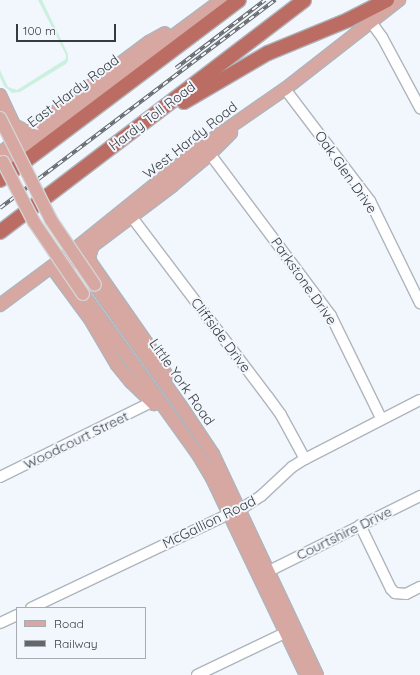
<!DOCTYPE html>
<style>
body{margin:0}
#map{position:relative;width:420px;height:675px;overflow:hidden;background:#f2f7fe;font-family:Quicksand,sans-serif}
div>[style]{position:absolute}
.green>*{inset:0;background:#cbf0de}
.roads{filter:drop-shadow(1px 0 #afb5bc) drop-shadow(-1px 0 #afb5bc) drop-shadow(0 1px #afb5bc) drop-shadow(0 -1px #afb5bc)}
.minor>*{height:10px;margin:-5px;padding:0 5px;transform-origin:5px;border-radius:5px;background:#fff}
.major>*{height:12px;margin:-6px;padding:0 6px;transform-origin:6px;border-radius:6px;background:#d7a7a1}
.highway>*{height:14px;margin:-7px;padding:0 7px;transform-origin:7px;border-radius:7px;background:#bc6d63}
.rail>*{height:3.5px;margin-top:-1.75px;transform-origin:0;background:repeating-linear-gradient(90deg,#f2f7fe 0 6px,#63676b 0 12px);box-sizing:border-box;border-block:1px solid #63676b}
.bridges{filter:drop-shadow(1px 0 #d3d4d5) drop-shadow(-1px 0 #d3d4d5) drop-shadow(0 1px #d3d4d5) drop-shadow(0 -1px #d3d4d5)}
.major-bridge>*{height:12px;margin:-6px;padding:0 6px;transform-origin:6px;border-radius:6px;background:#d7a7a1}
span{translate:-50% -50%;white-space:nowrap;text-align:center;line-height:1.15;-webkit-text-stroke:4px #f2f7fe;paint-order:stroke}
.street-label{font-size:14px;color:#383b3e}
.legend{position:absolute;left:16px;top:607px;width:130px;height:52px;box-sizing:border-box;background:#f2f7fe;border:1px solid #a8acb1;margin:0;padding:5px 7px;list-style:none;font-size:12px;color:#383b3e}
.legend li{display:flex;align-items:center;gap:8px;height:20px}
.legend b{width:20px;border:1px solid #a8acb1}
.scale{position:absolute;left:16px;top:24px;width:100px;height:18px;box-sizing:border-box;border:2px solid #383b3e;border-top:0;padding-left:5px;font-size:12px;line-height:14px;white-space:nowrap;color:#383b3e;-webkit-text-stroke:3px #f2f7fe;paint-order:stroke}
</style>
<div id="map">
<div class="green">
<i style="clip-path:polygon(38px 0,42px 0,68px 54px,68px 61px,66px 64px,20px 92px,12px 93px,4px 86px,0 77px,0 70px,8px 87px,17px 90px,66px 59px,66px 55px)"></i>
</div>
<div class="roads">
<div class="minor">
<i style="left:371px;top:22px;width:19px;rotate:54deg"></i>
<i style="left:382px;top:37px;width:81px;rotate:61.8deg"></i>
<i style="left:285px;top:89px;width:141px;rotate:52.8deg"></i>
<i style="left:370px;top:201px;width:114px;rotate:63.9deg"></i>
<i style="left:210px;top:154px;width:202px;rotate:53.2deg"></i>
<i style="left:331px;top:316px;width:114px;rotate:63.9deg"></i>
<i style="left:131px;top:216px;width:227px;rotate:52.9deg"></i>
<i style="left:268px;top:397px;width:22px;rotate:54deg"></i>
<i style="left:281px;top:415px;width:50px;rotate:61.4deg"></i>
<i style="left:0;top:477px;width:169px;rotate:-26.3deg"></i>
<i style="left:360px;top:525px;width:71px;rotate:64.2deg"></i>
<i style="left:391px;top:589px;width:6px;rotate:45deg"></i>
<i style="left:395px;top:593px;width:11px;rotate:5deg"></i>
<i style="left:406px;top:594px;width:16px;rotate:-27deg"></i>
<i style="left:269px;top:571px;width:169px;rotate:-26.4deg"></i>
<i style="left:31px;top:608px;width:236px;rotate:-25.4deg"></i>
<i style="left:244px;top:507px;width:20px;rotate:-33deg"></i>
<i style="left:261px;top:496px;width:42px;rotate:-43.1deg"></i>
<i style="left:292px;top:467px;width:15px;rotate:-32deg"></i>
<i style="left:305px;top:459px;width:129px;rotate:-27.2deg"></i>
<i style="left:0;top:623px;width:19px;rotate:-25deg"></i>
<i style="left:197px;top:675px;width:106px;rotate:-25.6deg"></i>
</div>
<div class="major">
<i style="left:0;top:95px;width:33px;rotate:65deg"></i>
<i style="left:14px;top:125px;width:16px;rotate:27deg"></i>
<i style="left:0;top:153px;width:186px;rotate:-36.7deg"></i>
<i style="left:149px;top:42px;width:18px;rotate:-29deg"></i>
<i style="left:0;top:164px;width:276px;rotate:-36.5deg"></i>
<i style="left:92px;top:248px;width:9px;rotate:108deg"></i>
<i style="left:89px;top:257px;width:6px;rotate:72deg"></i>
<i style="left:91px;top:263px;width:117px;rotate:55.1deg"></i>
<i style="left:158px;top:359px;width:19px;rotate:62deg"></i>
<i style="left:70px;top:263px;width:128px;rotate:-37deg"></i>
<i style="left:172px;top:186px;width:50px;rotate:-40.1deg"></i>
<i style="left:210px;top:154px;width:30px;rotate:-45deg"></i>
<i style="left:56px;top:273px;width:57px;rotate:53.5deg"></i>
<i style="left:90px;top:319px;width:53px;rotate:59.6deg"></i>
<i style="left:117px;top:365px;width:22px;rotate:51deg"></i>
<i style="left:131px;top:382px;width:32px;rotate:44deg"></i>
<i style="left:95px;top:285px;width:148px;rotate:54.6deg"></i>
<i style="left:181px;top:406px;width:58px;rotate:56.3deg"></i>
<i style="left:213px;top:454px;width:244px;rotate:64.8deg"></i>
<i style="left:83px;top:294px;width:196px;rotate:54.4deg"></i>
<i style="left:197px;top:453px;width:29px;rotate:59deg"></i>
<i style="left:212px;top:478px;width:218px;rotate:64.5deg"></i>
<i style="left:0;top:305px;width:94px;rotate:-36.7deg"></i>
<i style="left:75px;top:249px;width:166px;rotate:-38.9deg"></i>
<i style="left:204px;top:145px;width:98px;rotate:-34.7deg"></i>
<i style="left:285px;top:89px;width:145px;rotate:-38deg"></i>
</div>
<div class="highway">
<i style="left:184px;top:102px;width:97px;rotate:-30.3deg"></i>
<i style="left:268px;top:53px;width:87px;rotate:-22.4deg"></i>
<i style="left:348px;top:20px;width:44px;rotate:-27.1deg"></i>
<i style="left:0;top:180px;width:299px;rotate:-37deg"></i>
<i style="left:0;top:232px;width:382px;rotate:-37.3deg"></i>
</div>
</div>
<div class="rail">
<i style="left:176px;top:68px;width:112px;rotate:-37.4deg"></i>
<i style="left:0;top:208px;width:345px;rotate:-37.1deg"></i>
</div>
<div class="bridges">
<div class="major-bridge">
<i style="left:0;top:118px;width:114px;rotate:63.4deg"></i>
<i style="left:51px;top:220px;width:78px;rotate:55.9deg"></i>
<i style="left:3px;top:162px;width:68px;rotate:62.7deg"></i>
<i style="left:34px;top:222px;width:87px;rotate:55.8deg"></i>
</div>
</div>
<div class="street-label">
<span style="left:73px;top:91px;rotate:-37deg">East Hardy Road</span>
<span style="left:152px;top:116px;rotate:-37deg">Hardy Toll Road</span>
<span style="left:190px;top:140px;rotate:-38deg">West Hardy Road</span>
<span style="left:346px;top:172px;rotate:55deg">Oak Glen Drive</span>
<span style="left:304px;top:281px;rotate:55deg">Parkstone Drive</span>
<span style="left:221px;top:335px;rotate:53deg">Cliffside Drive</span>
<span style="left:182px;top:382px;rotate:55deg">Little York Road</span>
<span style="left:76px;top:440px;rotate:-26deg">Woodcourt Street</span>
<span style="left:209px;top:522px;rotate:-26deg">McGallion Road</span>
<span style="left:344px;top:533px;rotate:-26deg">Courtshire Drive</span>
</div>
<ul class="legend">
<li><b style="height:5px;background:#d7a7a1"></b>Road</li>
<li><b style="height:5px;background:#63676b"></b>Railway</li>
</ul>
<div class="scale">100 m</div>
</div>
